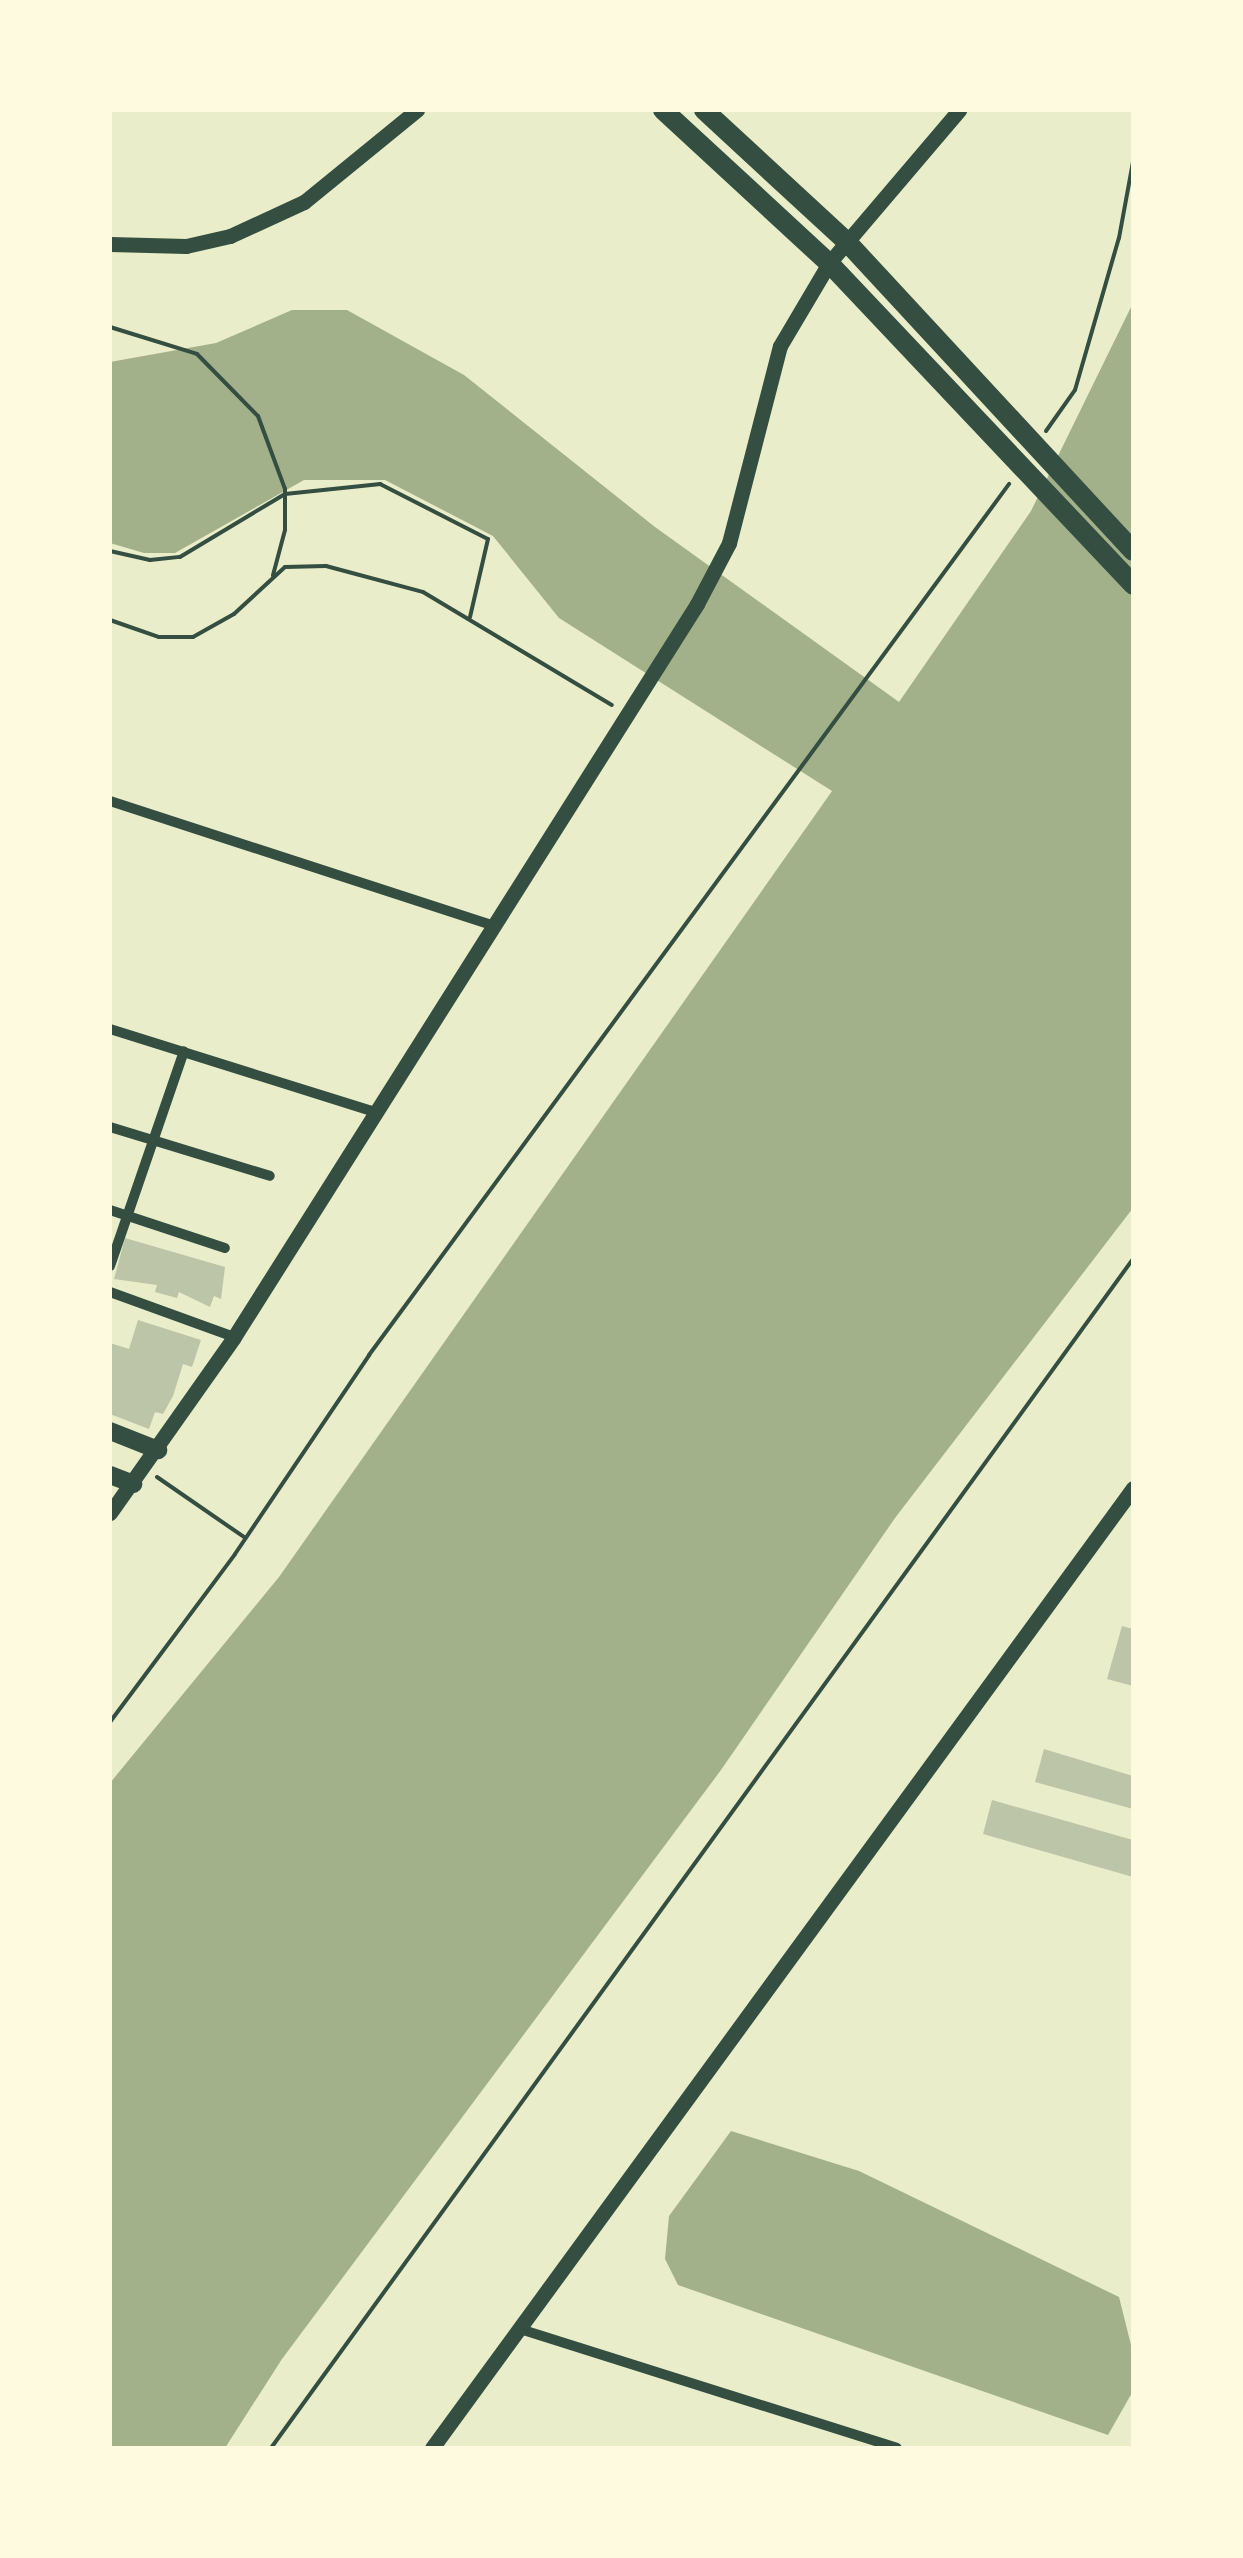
<!DOCTYPE html>
<style>
body{margin:0}
#map{position:relative;width:1243px;height:2558px;overflow:hidden;background:#e9edc9;font-family:Rubik,sans-serif}
div>[style]{position:absolute}
.water>*{inset:0;background:#a3b18a}
.building>*{inset:0;background:#bcc5a7}
.path>*{height:4px;margin:-2px;padding:0 2px;transform-origin:2px;border-radius:2px;background:#344e41}
.minor>*{height:10px;margin:-5px;padding:0 5px;transform-origin:5px;border-radius:5px;background:#344e41}
.tertiary>*{height:15px;margin:-7.5px;padding:0 7.5px;transform-origin:7.5px;border-radius:7.5px;background:#344e41}
.secondary>*{height:18px;margin:-9px;padding:0 9px;transform-origin:9px;border-radius:9px;background:#344e41}
.primary>*{height:20px;margin:-10px;padding:0 10px;transform-origin:10px;border-radius:10px;background:#344e41}
span{translate:-50% -50%;white-space:nowrap;text-align:center;line-height:1.15;-webkit-text-stroke:10px #fefae0;paint-order:stroke}
.frame{position:absolute;inset:0;border:112px solid #fefae0;pointer-events:none}
</style>
<div id="map">
<div class="water">
<i style="clip-path:polygon(1133px 303px,1133px 1208px,895px 1518px,721px 1770px,282px 2359px,225px 2448px,110px 2448px,110px 1783px,279px 1577px,832px 791px,559px 618px,493px 536px,385px 480px,304px 480px,175px 553px,144px 553px,110px 543px,110px 362px,216px 343px,292px 310px,347px 310px,464px 375px,655px 527px,899px 702px,1031px 511px)"></i>
<i style="clip-path:polygon(731px 2131px,859px 2171px,1119px 2297px,1133px 2353px,1133px 2391px,1108px 2435px,678px 2285px,665px 2259px,669px 2216px)"></i>
</div>
<div class="building">
<i style="clip-path:polygon(125px 1238px,225px 1267px,221px 1299px,214px 1296px,210px 1307px,179px 1292px,177px 1298px,155px 1292px,157px 1285px,114px 1279px)"></i>
<i style="clip-path:polygon(138px 1320px,201px 1340px,192px 1367px,183px 1364px,173px 1396px,163px 1414px,155px 1412px,149px 1429px,110px 1414px,110px 1343px,129px 1349px)"></i>
<i style="clip-path:polygon(1122px 1626px,1133px 1629px,1133px 1686px,1107px 1679px)"></i>
<i style="clip-path:polygon(1044px 1749px,1133px 1776px,1133px 1809px,1035px 1782px)"></i>
<i style="clip-path:polygon(992px 1800px,1133px 1840px,1133px 1877px,983px 1834px)"></i>
</div>
<div class="path">
<i style="left:110px;top:327px;width:91px;rotate:17.2deg"></i>
<i style="left:197px;top:354px;width:87px;rotate:45.5deg"></i>
<i style="left:258px;top:416px;width:78px;rotate:69.7deg"></i>
<i style="left:285px;top:489px;width:41px;rotate:90deg"></i>
<i style="left:285px;top:530px;width:47px;rotate:104.9deg"></i>
<i style="left:1046px;top:431px;width:50px;rotate:-54.7deg"></i>
<i style="left:1075px;top:390px;width:158px;rotate:-73.9deg"></i>
<i style="left:1119px;top:238px;width:77px;rotate:-79.6deg"></i>
<i style="left:110px;top:551px;width:41px;rotate:12.7deg"></i>
<i style="left:150px;top:560px;width:30px;rotate:-6deg"></i>
<i style="left:180px;top:557px;width:122px;rotate:-31deg"></i>
<i style="left:285px;top:494px;width:96px;rotate:-6deg"></i>
<i style="left:380px;top:484px;width:121px;rotate:27deg"></i>
<i style="left:488px;top:539px;width:80px;rotate:103deg"></i>
<i style="left:110px;top:620px;width:52px;rotate:19.1deg"></i>
<i style="left:159px;top:637px;width:34px"></i>
<i style="left:193px;top:637px;width:47px;rotate:-29.3deg"></i>
<i style="left:234px;top:614px;width:69px;rotate:-42.7deg"></i>
<i style="left:285px;top:567px;width:41px;rotate:-1.4deg"></i>
<i style="left:326px;top:566px;width:100px;rotate:15deg"></i>
<i style="left:423px;top:592px;width:220px;rotate:30.9deg"></i>
<i style="left:157px;top:1477px;width:106px;rotate:34.6deg"></i>
<i style="left:110px;top:1722px;width:209px;rotate:-53.3deg"></i>
<i style="left:235px;top:1554px;width:240px;rotate:-56deg"></i>
<i style="left:369px;top:1355px;width:1081px;rotate:-53.69deg"></i>
<i style="left:271px;top:2448px;width:1469px;rotate:-54.06deg"></i>
</div>
<div class="minor">
<i style="left:110px;top:801px;width:402px;rotate:18deg"></i>
<i style="left:110px;top:1029px;width:278px;rotate:17.4deg"></i>
<i style="left:110px;top:1127px;width:167px;rotate:17deg"></i>
<i style="left:110px;top:1210px;width:121px;rotate:18.3deg"></i>
<i style="left:110px;top:1266px;width:227px;rotate:-71deg"></i>
<i style="left:110px;top:1292px;width:132px;rotate:19.9deg"></i>
<i style="left:520px;top:2329px;width:395px;rotate:17.5deg"></i>
</div>
<div class="tertiary">
<i style="left:110px;top:244px;width:76px;rotate:1.5deg"></i>
<i style="left:186px;top:246px;width:45px;rotate:-12.8deg"></i>
<i style="left:230px;top:236px;width:81px;rotate:-24.7deg"></i>
<i style="left:304px;top:202px;width:146px;rotate:-39.2deg"></i>
<i style="left:110px;top:1513px;width:215px;rotate:-54.8deg"></i>
<i style="left:234px;top:1337px;width:867px;rotate:-57.72deg"></i>
<i style="left:697px;top:604px;width:69px;rotate:-62.3deg"></i>
<i style="left:729px;top:543px;width:203px;rotate:-75.5deg"></i>
<i style="left:780px;top:346px;width:96px;rotate:-59.4deg"></i>
<i style="left:829px;top:263px;width:201px;rotate:-49.6deg"></i>
<i style="left:432px;top:2448px;width:1189px;rotate:-53.86deg"></i>
</div>
<div class="secondary">
<i style="left:110px;top:1431px;width:52px;rotate:21.6deg"></i>
<i style="left:110px;top:1475px;width:25px;rotate:21deg"></i>
</div>
<div class="primary">
<i style="left:663px;top:110px;width:226px;rotate:42.7deg"></i>
<i style="left:829px;top:263px;width:443px;rotate:46.6deg"></i>
<i style="left:704px;top:110px;width:195px;rotate:42.7deg"></i>
<i style="left:847px;top:242px;width:421px;rotate:47.2deg"></i>
</div>
<div class="frame"></div>
</div>
